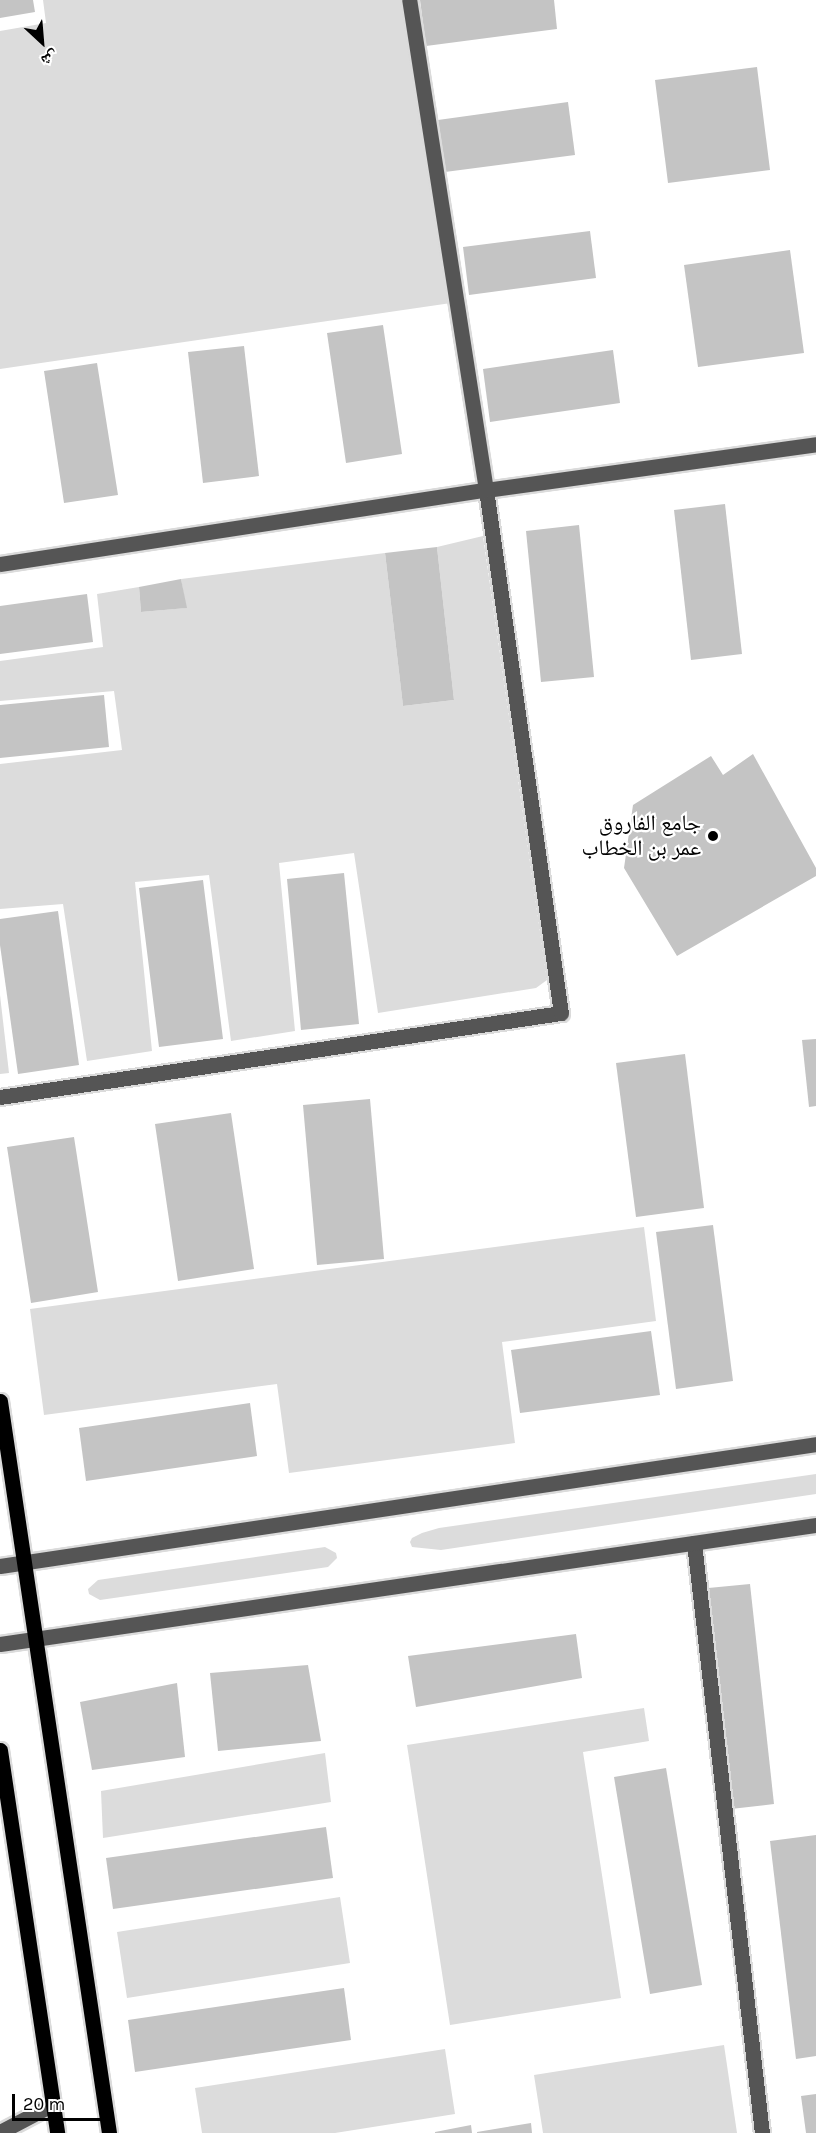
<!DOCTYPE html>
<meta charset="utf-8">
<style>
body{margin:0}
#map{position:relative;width:816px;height:2133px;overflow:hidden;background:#fff;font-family:Karla,"Noto Naskh Arabic",sans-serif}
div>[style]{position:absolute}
.green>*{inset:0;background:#dcdcdc}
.building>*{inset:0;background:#c4c4c4}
.roads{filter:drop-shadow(2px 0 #dbdbdb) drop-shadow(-2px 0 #dbdbdb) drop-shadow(0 2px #dbdbdb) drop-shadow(0 -2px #dbdbdb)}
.minor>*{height:15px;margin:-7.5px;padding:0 7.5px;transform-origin:7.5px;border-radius:7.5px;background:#555}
.major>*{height:15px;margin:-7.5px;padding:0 7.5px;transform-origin:7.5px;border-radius:7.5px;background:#000}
.dots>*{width:16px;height:16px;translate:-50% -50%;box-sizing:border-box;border:3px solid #fff;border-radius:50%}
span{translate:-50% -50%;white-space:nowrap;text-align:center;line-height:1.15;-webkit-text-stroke:4.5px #fff;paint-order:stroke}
.poi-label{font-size:22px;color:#000}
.right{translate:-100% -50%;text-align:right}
.north{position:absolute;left:12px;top:12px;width:60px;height:60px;-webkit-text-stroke:4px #fff;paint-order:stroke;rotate:154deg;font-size:16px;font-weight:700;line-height:24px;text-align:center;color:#000}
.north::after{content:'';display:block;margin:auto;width:21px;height:27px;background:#000;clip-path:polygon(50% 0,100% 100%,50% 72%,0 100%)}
.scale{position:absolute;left:12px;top:2094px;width:94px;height:27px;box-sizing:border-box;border:3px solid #000;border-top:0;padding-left:8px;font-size:18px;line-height:21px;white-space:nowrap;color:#000;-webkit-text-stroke:4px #fff;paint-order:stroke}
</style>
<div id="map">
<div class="green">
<i style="clip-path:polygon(43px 0,410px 0,458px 302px,0 369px,0 31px,46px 23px)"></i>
<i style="clip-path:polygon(483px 536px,547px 980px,536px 988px,378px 1013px,354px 853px,279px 863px,295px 1031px,231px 1041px,209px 875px,135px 882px,152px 1051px,87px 1061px,63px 904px,0 909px,0 764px,122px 750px,114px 691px,0 701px,0 661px,103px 647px,97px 594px,139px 587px,141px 612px,186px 608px,181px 579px,385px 553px,403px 706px,454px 700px,437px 547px)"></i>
<i style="clip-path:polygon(0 995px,9px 1073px,0 1074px)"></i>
<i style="clip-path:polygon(644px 1227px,656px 1321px,502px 1342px,515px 1443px,289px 1473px,277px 1384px,44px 1415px,30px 1309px)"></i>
<i style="clip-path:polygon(816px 1474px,816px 1494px,441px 1550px,412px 1547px,410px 1542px,412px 1538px,422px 1533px,439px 1528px)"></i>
<i style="clip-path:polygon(325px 1547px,336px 1553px,337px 1558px,328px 1567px,100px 1600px,89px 1594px,88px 1589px,98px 1580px)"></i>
<i style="clip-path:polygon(644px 1708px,649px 1741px,583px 1752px,621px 1998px,450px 2025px,407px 1745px)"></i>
<i style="clip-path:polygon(325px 1753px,331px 1802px,103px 1838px,101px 1791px)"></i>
<i style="clip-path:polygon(340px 1897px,350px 1963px,127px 1998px,117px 1932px)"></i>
<i style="clip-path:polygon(724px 2045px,737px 2133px,543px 2133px,534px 2075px)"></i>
<i style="clip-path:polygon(445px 2049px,455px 2114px,335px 2133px,202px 2133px,195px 2088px)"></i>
</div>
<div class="building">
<i style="clip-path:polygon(0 0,33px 0,35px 12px,0 18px)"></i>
<i style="clip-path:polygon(420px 0,554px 0,557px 29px,426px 46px)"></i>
<i style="clip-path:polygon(757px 67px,770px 170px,668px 183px,655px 80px)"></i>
<i style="clip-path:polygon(568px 102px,575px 155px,445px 172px,438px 120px)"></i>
<i style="clip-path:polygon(590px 231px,596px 278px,469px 295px,463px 247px)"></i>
<i style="clip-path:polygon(790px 250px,804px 353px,698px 367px,684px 265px)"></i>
<i style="clip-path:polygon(383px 325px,402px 454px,346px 463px,327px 333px)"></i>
<i style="clip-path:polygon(244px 346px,259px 476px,203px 483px,188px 352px)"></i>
<i style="clip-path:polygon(613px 350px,620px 403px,490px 422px,483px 369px)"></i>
<i style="clip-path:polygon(97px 363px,118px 495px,64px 503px,44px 371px)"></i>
<i style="clip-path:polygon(725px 504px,742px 654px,691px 660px,674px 510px)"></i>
<i style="clip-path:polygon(579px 525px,594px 677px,541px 682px,526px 531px)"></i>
<i style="clip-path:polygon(437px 547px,454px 700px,403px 706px,385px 553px)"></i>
<i style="clip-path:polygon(181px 579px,187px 608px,141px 612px,139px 587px)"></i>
<i style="clip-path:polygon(87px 594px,93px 642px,0 654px,0 606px)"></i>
<i style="clip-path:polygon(104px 695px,109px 747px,0 758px,0 705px)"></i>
<i style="clip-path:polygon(753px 754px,816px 868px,816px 876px,677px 956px,624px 868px,633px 805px,711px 756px,723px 775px)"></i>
<i style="clip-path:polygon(344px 873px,359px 1024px,301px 1030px,287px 879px)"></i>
<i style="clip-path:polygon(203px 880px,223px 1039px,159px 1047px,139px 888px)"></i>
<i style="clip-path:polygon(58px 911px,79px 1065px,18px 1074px,0 945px,0 919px)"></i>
<i style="clip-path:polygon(816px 1039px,816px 1106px,809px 1107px,802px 1040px)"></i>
<i style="clip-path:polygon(685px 1054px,704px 1208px,636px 1217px,616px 1063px)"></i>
<i style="clip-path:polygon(370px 1099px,384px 1259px,317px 1265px,303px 1105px)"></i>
<i style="clip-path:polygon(231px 1113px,254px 1269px,178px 1281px,155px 1124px)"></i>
<i style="clip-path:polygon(74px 1137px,98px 1292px,31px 1303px,7px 1147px)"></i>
<i style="clip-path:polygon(713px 1225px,733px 1381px,676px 1389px,656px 1232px)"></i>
<i style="clip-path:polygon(651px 1331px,660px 1395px,520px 1413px,511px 1350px)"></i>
<i style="clip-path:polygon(250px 1403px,257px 1456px,86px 1481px,79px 1428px)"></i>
<i style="clip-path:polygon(750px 1584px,774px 1804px,722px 1810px,698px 1589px)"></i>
<i style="clip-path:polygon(576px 1634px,582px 1678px,416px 1707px,408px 1656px)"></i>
<i style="clip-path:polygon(308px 1665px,321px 1741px,218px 1751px,210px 1673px)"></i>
<i style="clip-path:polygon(177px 1683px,185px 1757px,92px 1770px,80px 1702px)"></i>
<i style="clip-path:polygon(666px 1768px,702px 1985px,650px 1994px,614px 1777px)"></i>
<i style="clip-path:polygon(326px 1827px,333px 1878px,113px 1909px,106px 1858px)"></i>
<i style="clip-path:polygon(816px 1835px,816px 2056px,796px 2059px,770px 1841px)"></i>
<i style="clip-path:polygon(344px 1988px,351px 2040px,135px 2072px,128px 2020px)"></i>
<i style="clip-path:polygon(816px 2094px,816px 2133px,806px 2133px,801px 2096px)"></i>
<i style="clip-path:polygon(531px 2123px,532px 2133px,477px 2133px,477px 2132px)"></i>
<i style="clip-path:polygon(471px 2125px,472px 2133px,435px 2133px,435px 2132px)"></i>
</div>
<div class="roads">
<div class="minor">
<i style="left:0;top:564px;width:492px;rotate:-8.7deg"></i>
<i style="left:486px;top:490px;width:333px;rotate:-7.9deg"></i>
<i style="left:0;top:1097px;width:567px;rotate:-8.52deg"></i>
<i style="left:561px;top:1013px;width:528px;rotate:-98.16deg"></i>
<i style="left:486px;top:490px;width:496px;rotate:-98.9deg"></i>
<i style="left:694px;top:1543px;width:594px;rotate:83.43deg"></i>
<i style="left:0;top:1566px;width:825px;rotate:-8.5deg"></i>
<i style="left:0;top:1644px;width:825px;rotate:-8.3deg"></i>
<i style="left:0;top:2132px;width:60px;rotate:-27.8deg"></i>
</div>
<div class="major">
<i style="left:0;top:1401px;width:740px;rotate:81.53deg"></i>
<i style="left:0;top:1750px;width:387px;rotate:81.5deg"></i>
</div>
</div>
<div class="dots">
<i style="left:713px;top:836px;background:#000"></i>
</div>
<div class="poi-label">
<span class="right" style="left:701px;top:836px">جامع الفاروق<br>عمر بن الخطاب</span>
</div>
<div class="north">ش</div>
<div class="scale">20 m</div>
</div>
